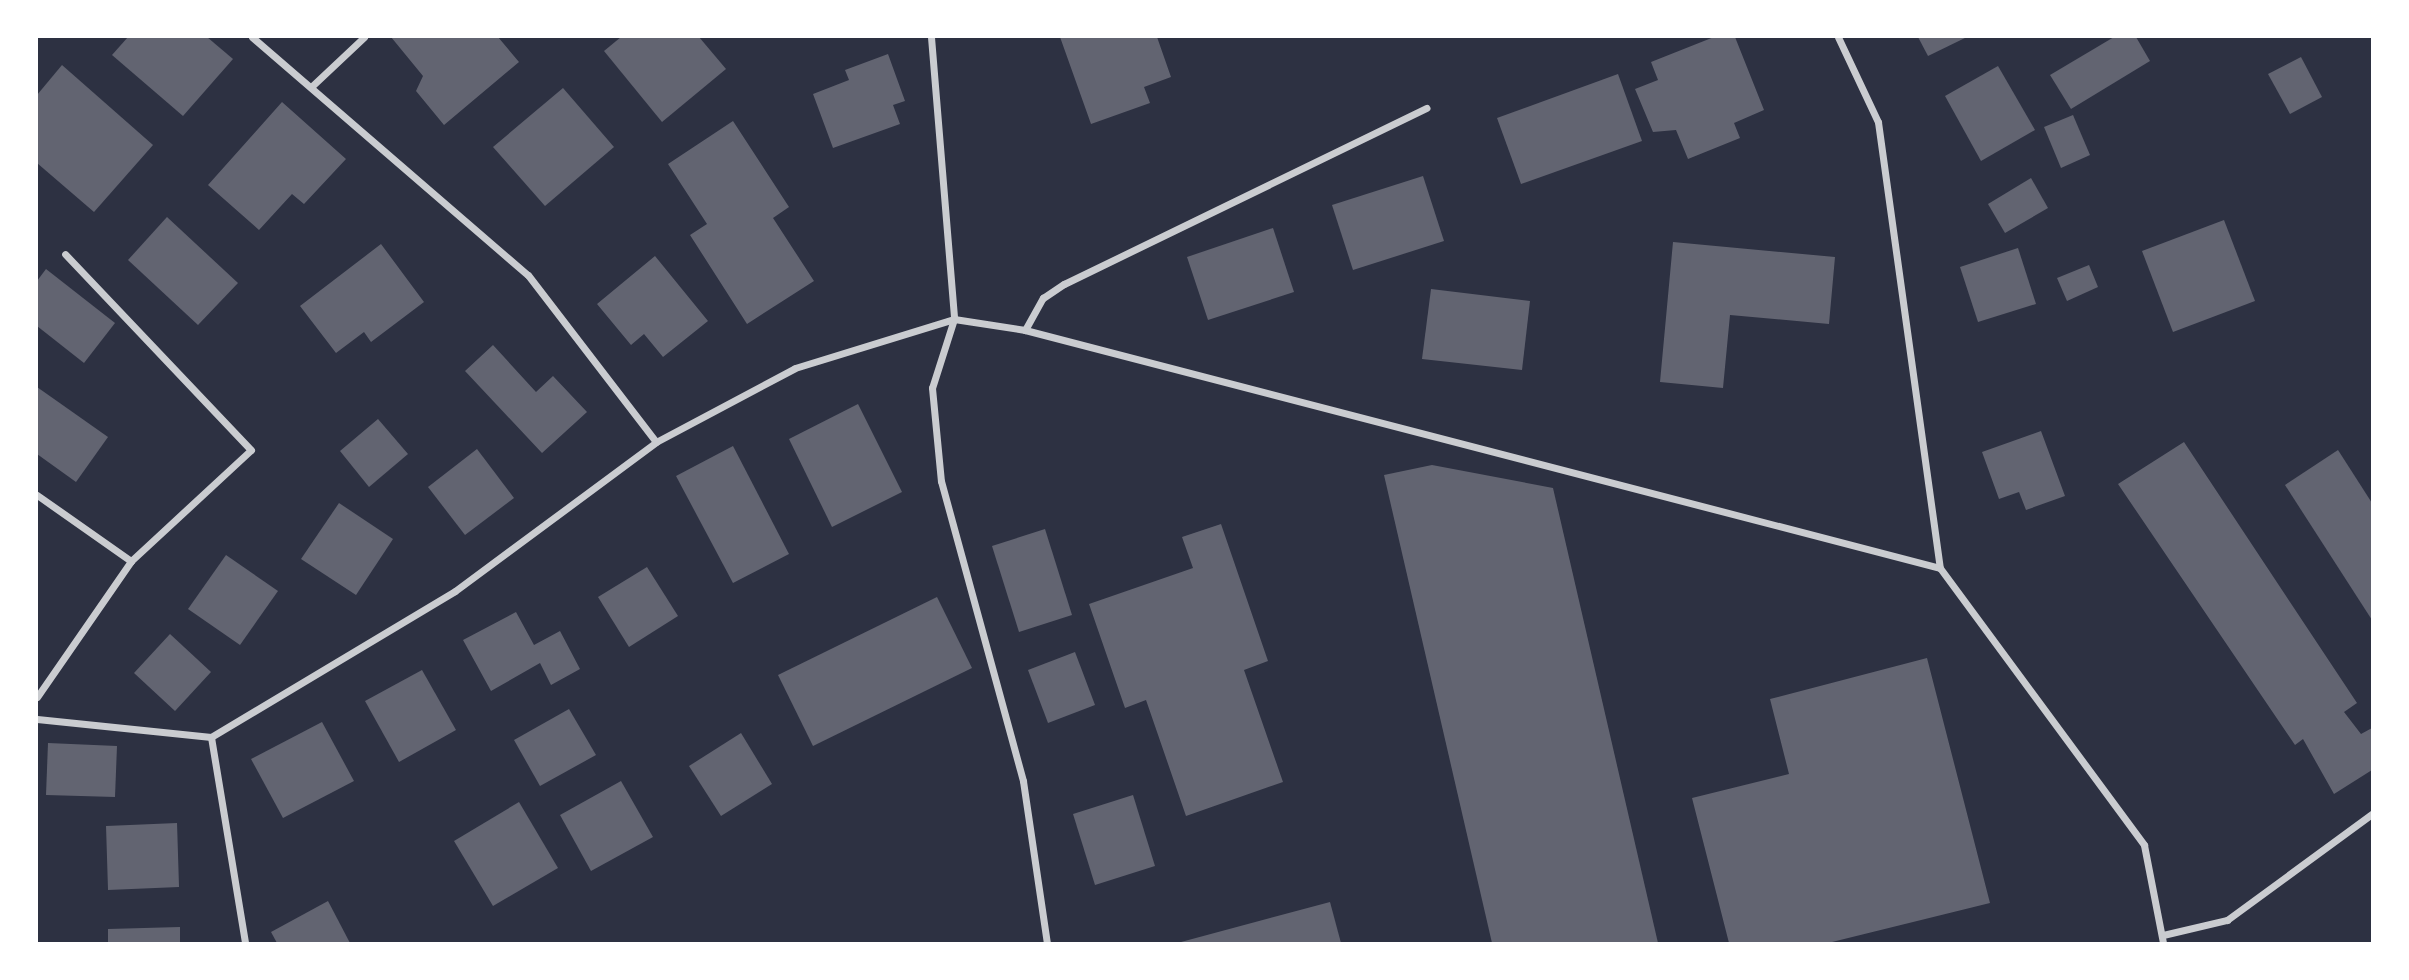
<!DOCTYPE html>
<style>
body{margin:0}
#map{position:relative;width:2409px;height:980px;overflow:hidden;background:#2d3142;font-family:"Noto Serif",serif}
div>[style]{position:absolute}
.building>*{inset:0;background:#626471}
.minor>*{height:7px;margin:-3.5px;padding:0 3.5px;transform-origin:3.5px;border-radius:3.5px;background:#caccd0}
span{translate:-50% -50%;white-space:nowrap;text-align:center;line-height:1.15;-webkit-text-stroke:7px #fff;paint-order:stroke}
.frame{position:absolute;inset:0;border:38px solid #fff;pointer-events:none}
</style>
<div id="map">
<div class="building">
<i style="clip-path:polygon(128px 37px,207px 37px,233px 59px,183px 116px,112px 55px)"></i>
<i style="clip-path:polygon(391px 37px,498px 37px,519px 62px,444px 125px,416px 91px,423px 76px)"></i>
<i style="clip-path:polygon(621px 37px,699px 37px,726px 69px,662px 122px,604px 51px)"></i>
<i style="clip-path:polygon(1060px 37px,1157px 37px,1171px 77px,1144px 87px,1150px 103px,1091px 124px)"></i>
<i style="clip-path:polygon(1714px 37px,1735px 37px,1764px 110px,1734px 123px,1740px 138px,1688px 159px,1676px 130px,1653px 132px,1635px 89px,1658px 80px,1651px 62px)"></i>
<i style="clip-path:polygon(1918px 37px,1967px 37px,1928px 56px)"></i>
<i style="clip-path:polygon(2114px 37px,2136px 37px,2150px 61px,2071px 109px,2050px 75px)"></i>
<i style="clip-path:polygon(888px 54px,905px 101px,893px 105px,900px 124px,833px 148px,813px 94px,849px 80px,845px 70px)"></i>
<i style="clip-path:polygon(2301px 57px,2322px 97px,2290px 114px,2268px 74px)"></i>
<i style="clip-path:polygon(62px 65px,153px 145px,94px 212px,37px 163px,37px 95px)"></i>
<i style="clip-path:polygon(1998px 66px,2035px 130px,1981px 161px,1945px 96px)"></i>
<i style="clip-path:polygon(1618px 74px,1642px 141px,1521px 184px,1497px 118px)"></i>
<i style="clip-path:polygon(563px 88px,614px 147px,545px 206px,493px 147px)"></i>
<i style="clip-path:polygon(282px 102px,346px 159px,304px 204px,292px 194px,259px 230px,208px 185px)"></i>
<i style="clip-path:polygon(2073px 115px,2090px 155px,2061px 168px,2044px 127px)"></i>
<i style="clip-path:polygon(733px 121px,789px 207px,773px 218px,814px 281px,747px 324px,690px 235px,707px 224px,668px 164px)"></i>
<i style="clip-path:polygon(1423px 176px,1444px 241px,1353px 270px,1332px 205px)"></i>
<i style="clip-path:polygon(2031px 178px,2048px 208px,2005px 233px,1988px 204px)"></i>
<i style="clip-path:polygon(167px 217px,238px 283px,198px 325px,128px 260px)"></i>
<i style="clip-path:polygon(2224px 220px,2255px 301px,2173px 332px,2142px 251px)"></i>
<i style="clip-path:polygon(1273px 228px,1294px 292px,1208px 320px,1187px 257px)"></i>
<i style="clip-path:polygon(1673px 242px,1835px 257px,1829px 324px,1730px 315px,1723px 388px,1660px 382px)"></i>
<i style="clip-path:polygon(381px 244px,424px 302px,371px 342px,364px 332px,336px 353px,300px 306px)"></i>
<i style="clip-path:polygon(2018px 248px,2036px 304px,1978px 322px,1960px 267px)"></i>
<i style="clip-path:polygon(655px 256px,708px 321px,663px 357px,644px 334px,631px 345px,597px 304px)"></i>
<i style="clip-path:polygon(2089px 265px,2098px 287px,2067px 301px,2057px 278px)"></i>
<i style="clip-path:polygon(46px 269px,115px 323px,84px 363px,37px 326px,37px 281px)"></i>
<i style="clip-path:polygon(1431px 289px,1530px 301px,1522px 370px,1422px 359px)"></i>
<i style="clip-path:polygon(493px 345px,536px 392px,553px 376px,587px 412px,542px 453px,465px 371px)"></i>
<i style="clip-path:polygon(37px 387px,108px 437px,76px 482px,37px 454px)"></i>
<i style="clip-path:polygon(858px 404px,902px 492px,832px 527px,789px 439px)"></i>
<i style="clip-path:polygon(378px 419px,408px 454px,369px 487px,340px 451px)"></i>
<i style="clip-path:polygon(2041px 431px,2065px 496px,2026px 510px,2019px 492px,1999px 499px,1982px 452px)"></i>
<i style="clip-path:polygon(2184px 442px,2357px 703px,2344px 712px,2361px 734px,2372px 728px,2372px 770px,2334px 794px,2303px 739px,2295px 745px,2118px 484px)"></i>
<i style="clip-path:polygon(733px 446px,789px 554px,733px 583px,676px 476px)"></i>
<i style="clip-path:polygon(477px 449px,514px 498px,465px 535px,428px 487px)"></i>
<i style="clip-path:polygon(2338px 450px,2372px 503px,2372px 620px,2285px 485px)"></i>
<i style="clip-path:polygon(1432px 465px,1553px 488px,1658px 943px,1492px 943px,1384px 475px)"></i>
<i style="clip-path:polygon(339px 503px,393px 539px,356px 595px,301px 559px)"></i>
<i style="clip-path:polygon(1221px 524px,1268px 661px,1244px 670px,1283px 782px,1186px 816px,1146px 700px,1125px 708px,1089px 604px,1193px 568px,1182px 537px)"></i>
<i style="clip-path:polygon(1045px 529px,1072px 615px,1019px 632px,992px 546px)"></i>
<i style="clip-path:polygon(226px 555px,278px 591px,240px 645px,188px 609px)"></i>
<i style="clip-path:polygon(647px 567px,678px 616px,629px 647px,598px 597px)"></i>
<i style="clip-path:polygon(937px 597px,972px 668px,813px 746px,778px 675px)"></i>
<i style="clip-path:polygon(516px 612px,534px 645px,560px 631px,580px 669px,551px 685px,540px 663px,491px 691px,463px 640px)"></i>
<i style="clip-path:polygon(170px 634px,211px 672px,175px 711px,134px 673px)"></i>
<i style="clip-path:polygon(1075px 652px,1095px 705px,1048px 723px,1028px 670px)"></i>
<i style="clip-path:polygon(1927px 658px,1990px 903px,1828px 943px,1729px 943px,1692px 798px,1789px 774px,1770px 699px)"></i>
<i style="clip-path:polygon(422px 670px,456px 730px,399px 762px,365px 701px)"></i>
<i style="clip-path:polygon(569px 709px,596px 755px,540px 786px,514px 740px)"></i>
<i style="clip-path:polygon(322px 722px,354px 781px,283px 818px,251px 759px)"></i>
<i style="clip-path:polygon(741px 733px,772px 784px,721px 816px,689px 766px)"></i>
<i style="clip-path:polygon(48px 743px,117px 746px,115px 797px,46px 795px)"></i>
<i style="clip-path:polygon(621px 781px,653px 837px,591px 871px,560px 815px)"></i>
<i style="clip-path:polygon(1133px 795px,1155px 866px,1095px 885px,1073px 814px)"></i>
<i style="clip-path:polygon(519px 802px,558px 868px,493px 906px,454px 841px)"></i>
<i style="clip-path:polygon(177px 823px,179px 887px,108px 890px,106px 826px)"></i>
<i style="clip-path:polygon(328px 901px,350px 943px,277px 943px,271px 932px)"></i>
<i style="clip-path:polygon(1330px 902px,1341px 943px,1181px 943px,1181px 942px)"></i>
<i style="clip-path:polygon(180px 927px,180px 943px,108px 943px,108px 929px)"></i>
</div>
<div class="minor">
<i style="left:252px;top:37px;width:364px;rotate:40.8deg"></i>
<i style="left:528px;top:275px;width:210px;rotate:52.5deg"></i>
<i style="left:931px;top:37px;width:283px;rotate:85.3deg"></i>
<i style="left:954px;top:319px;width:72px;rotate:107.7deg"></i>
<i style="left:932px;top:388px;width:93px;rotate:84.5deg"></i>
<i style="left:941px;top:481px;width:311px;rotate:74.7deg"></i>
<i style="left:1023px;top:781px;width:164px;rotate:81.6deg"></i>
<i style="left:1838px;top:37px;width:94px;rotate:64.8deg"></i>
<i style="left:1878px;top:122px;width:450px;rotate:82.1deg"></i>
<i style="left:1940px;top:568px;width:344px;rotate:53.6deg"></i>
<i style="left:2144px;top:845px;width:100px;rotate:79deg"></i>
<i style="left:311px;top:87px;width:73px;rotate:-43.3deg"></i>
<i style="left:1025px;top:330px;width:37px;rotate:-61deg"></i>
<i style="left:1043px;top:298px;width:25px;rotate:-34deg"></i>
<i style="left:1064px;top:284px;width:403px;rotate:-25.9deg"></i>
<i style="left:37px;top:495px;width:115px;rotate:35.1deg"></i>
<i style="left:37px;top:697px;width:165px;rotate:-55.3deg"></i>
<i style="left:131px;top:561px;width:163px;rotate:-42.8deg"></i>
<i style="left:251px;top:450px;width:270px;rotate:-133.5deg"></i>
<i style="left:37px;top:719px;width:175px;rotate:5.9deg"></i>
<i style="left:211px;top:737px;width:284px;rotate:-30.9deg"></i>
<i style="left:455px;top:591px;width:250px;rotate:-36.5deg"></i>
<i style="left:656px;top:442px;width:157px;rotate:-28deg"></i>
<i style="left:795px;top:368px;width:166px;rotate:-17.1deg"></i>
<i style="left:954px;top:319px;width:72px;rotate:8.8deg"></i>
<i style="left:1025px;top:330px;width:945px;rotate:14.58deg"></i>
<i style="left:211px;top:737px;width:209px;rotate:80.6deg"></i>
<i style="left:2163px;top:935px;width:66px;rotate:-13.2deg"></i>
<i style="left:2227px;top:920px;width:180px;rotate:-36.2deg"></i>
</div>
<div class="frame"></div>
</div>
